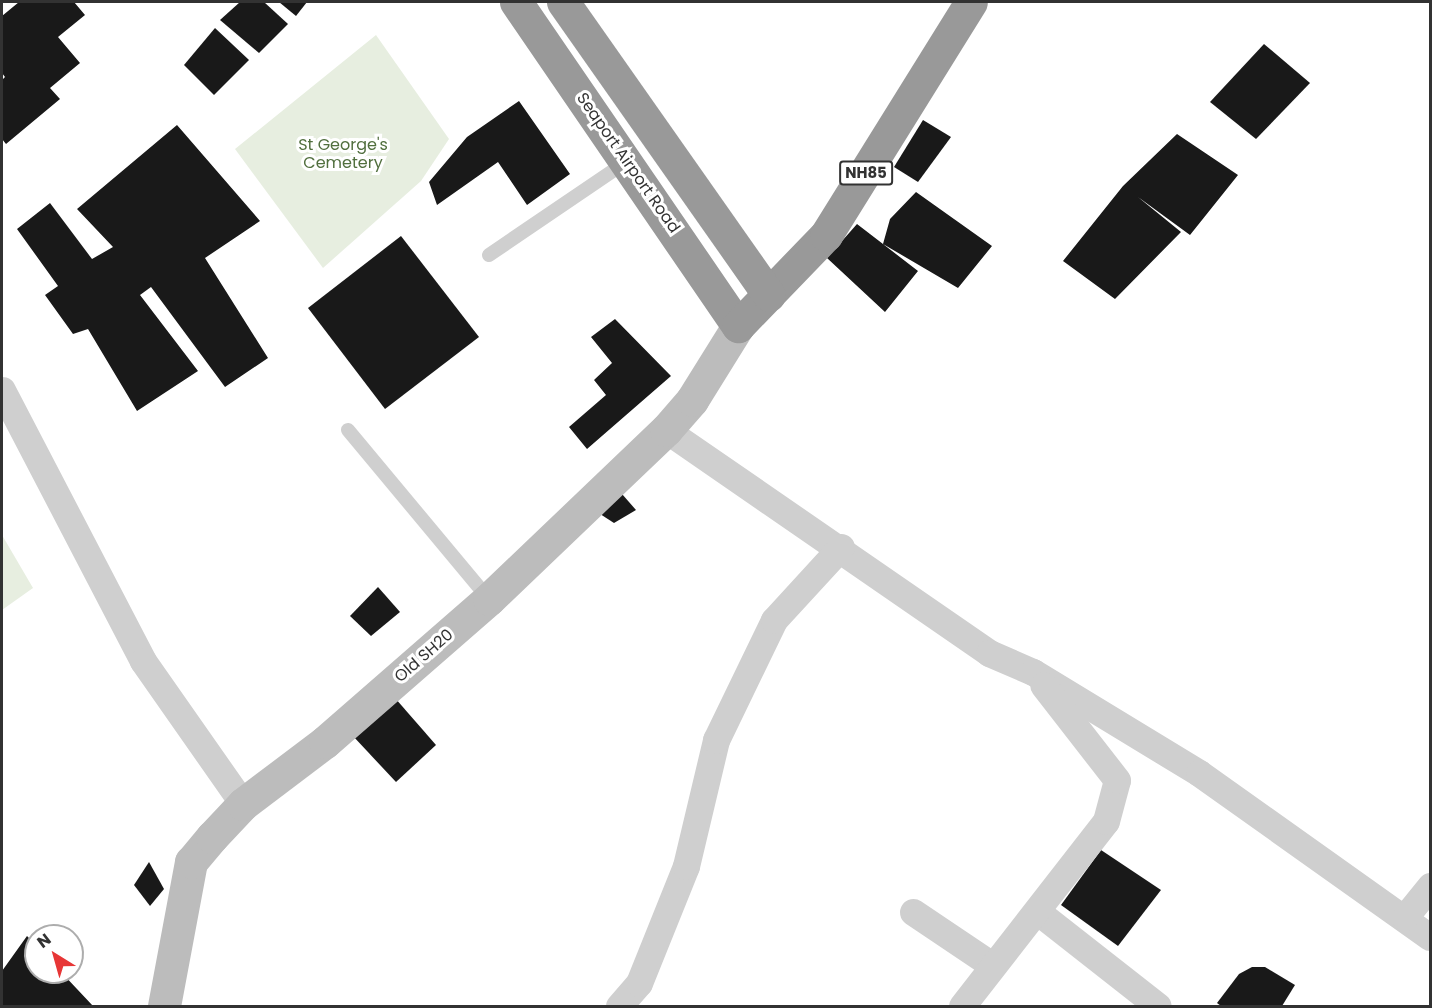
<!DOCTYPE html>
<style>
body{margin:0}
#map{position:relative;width:1432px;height:1008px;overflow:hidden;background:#fff;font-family:Poppins,sans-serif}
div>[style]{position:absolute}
.green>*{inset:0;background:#e7eee0}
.building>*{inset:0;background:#191919}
.lane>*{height:14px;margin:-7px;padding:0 7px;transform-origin:7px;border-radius:7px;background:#cfcfcf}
.street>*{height:27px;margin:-13.5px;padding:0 13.5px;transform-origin:13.5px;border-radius:13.5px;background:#cfcfcf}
.secondary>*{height:33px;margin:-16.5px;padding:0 16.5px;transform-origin:16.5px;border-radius:16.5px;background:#bcbcbc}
.highway>*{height:33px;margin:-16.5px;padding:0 16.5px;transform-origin:16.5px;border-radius:16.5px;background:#999}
span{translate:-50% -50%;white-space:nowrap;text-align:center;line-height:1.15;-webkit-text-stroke:6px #fff;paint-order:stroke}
.shield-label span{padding:2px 4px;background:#fff;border:2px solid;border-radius:4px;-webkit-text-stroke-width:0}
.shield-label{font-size:15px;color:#323232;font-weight:700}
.park-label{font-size:16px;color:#516f3e}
.street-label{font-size:16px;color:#323232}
.frame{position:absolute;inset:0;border:3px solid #323232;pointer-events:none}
.north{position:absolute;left:24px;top:924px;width:60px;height:60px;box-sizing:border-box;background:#fff;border:2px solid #adadad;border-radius:50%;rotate:323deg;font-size:16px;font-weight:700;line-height:24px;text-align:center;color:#323232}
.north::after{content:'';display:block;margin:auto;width:21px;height:27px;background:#e73636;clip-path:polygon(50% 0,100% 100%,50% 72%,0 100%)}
</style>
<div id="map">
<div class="green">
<i style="clip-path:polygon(376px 35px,449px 139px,421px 181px,323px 268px,235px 149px)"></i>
<i style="clip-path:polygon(2px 535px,33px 588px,2px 610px)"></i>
</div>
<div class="building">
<i style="clip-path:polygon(19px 2px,74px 2px,85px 15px,58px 37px,80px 63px,50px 88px,60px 99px,6px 144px,2px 139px,2px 80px,5px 77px,2px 73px,2px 16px)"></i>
<i style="clip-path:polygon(240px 2px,264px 2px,288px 24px,259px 53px,220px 20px)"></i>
<i style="clip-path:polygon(279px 2px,307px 2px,296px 16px)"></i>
<i style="clip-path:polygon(215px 28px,249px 60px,214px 95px,184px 65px)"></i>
<i style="clip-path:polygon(1264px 44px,1310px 83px,1256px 139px,1210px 102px)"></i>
<i style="clip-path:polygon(519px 101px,570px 174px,527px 205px,498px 162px,437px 205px,429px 182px,467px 137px)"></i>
<i style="clip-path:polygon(923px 120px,951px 137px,918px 182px,894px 167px)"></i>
<i style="clip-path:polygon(177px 125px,260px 221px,205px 258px,268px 358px,225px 387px,151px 287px,140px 295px,198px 371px,137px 411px,88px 329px,73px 334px,45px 295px,58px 286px,17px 229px,50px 203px,92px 259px,113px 247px,77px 209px)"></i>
<i style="clip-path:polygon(1177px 134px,1238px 175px,1190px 235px,1138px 197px,1181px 232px,1115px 299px,1063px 261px,1123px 186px)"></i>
<i style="clip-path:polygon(916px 192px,992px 246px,958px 288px,883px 244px,918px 271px,885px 312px,827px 258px,857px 224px,883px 244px,890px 219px)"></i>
<i style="clip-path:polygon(401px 236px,479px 337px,385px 409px,308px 308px)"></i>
<i style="clip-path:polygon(615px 319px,671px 376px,587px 449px,569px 427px,606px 395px,594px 380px,612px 363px,591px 337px)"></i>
<i style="clip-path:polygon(622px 494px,636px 510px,614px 523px,597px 512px)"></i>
<i style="clip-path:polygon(378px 587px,400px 612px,371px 636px,350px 616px)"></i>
<i style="clip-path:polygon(395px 698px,436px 745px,396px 782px,352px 735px)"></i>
<i style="clip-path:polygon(1101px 850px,1161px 890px,1118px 946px,1061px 905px)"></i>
<i style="clip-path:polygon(149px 862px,164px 889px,150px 906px,134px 885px)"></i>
<i style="clip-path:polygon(27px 936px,36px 945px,36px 972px,61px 972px,93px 1006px,2px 1006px,2px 971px)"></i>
<i style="clip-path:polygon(1252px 967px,1265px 967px,1295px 985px,1282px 1006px,1221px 1006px,1217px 1003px,1239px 974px)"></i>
</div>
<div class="lane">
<i style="left:489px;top:255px;width:166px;rotate:-34.2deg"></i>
<i style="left:348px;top:430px;width:220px;rotate:50.2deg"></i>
</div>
<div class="street">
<i style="left:2px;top:390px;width:305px;rotate:62.5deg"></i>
<i style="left:143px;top:661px;width:174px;rotate:55deg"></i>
<i style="left:666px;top:430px;width:393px;rotate:34.6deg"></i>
<i style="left:989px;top:653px;width:48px;rotate:23.4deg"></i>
<i style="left:1033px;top:672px;width:194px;rotate:31.3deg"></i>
<i style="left:1199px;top:773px;width:283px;rotate:35.4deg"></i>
<i style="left:913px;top:912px;width:95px;rotate:33.9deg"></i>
<i style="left:1038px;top:912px;width:152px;rotate:38.1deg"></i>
<i style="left:1405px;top:917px;width:40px;rotate:-51deg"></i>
<i style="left:619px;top:1006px;width:30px;rotate:-49deg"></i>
<i style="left:639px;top:983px;width:126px;rotate:-68.1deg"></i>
<i style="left:686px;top:866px;width:130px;rotate:-76.6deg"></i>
<i style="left:716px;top:740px;width:133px;rotate:-64.2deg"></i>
<i style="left:774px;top:620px;width:99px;rotate:-47.5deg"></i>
<i style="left:962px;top:1006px;width:234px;rotate:-52.1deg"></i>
<i style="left:1106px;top:821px;width:42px;rotate:-75deg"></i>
<i style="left:1117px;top:780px;width:120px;rotate:-127.9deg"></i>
</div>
<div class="secondary">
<i style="left:164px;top:1006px;width:147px;rotate:-79.4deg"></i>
<i style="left:191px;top:862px;width:33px;rotate:-50deg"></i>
<i style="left:212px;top:837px;width:45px;rotate:-46.8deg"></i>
<i style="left:243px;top:804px;width:103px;rotate:-37.1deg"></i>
<i style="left:325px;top:742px;width:218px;rotate:-41.1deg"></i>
<i style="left:489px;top:599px;width:245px;rotate:-43.7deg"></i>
<i style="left:666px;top:430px;width:40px;rotate:-49deg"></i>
<i style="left:692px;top:400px;width:87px;rotate:-58.1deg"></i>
</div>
<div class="highway">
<i style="left:516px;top:2px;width:393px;rotate:55.6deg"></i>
<i style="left:738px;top:326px;width:127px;rotate:-46deg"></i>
<i style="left:826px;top:235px;width:274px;rotate:-58.1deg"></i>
<i style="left:563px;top:2px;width:358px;rotate:54.9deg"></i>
</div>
<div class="shield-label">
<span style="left:866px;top:173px">NH85</span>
</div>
<div class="park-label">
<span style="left:343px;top:154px">St George's<br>Cemetery</span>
</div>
<div class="street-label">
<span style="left:628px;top:163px;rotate:55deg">Seaport Airport Road</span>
<span style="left:424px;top:656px;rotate:-41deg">Old SH20</span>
</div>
<div class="frame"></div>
<div class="north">N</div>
</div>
